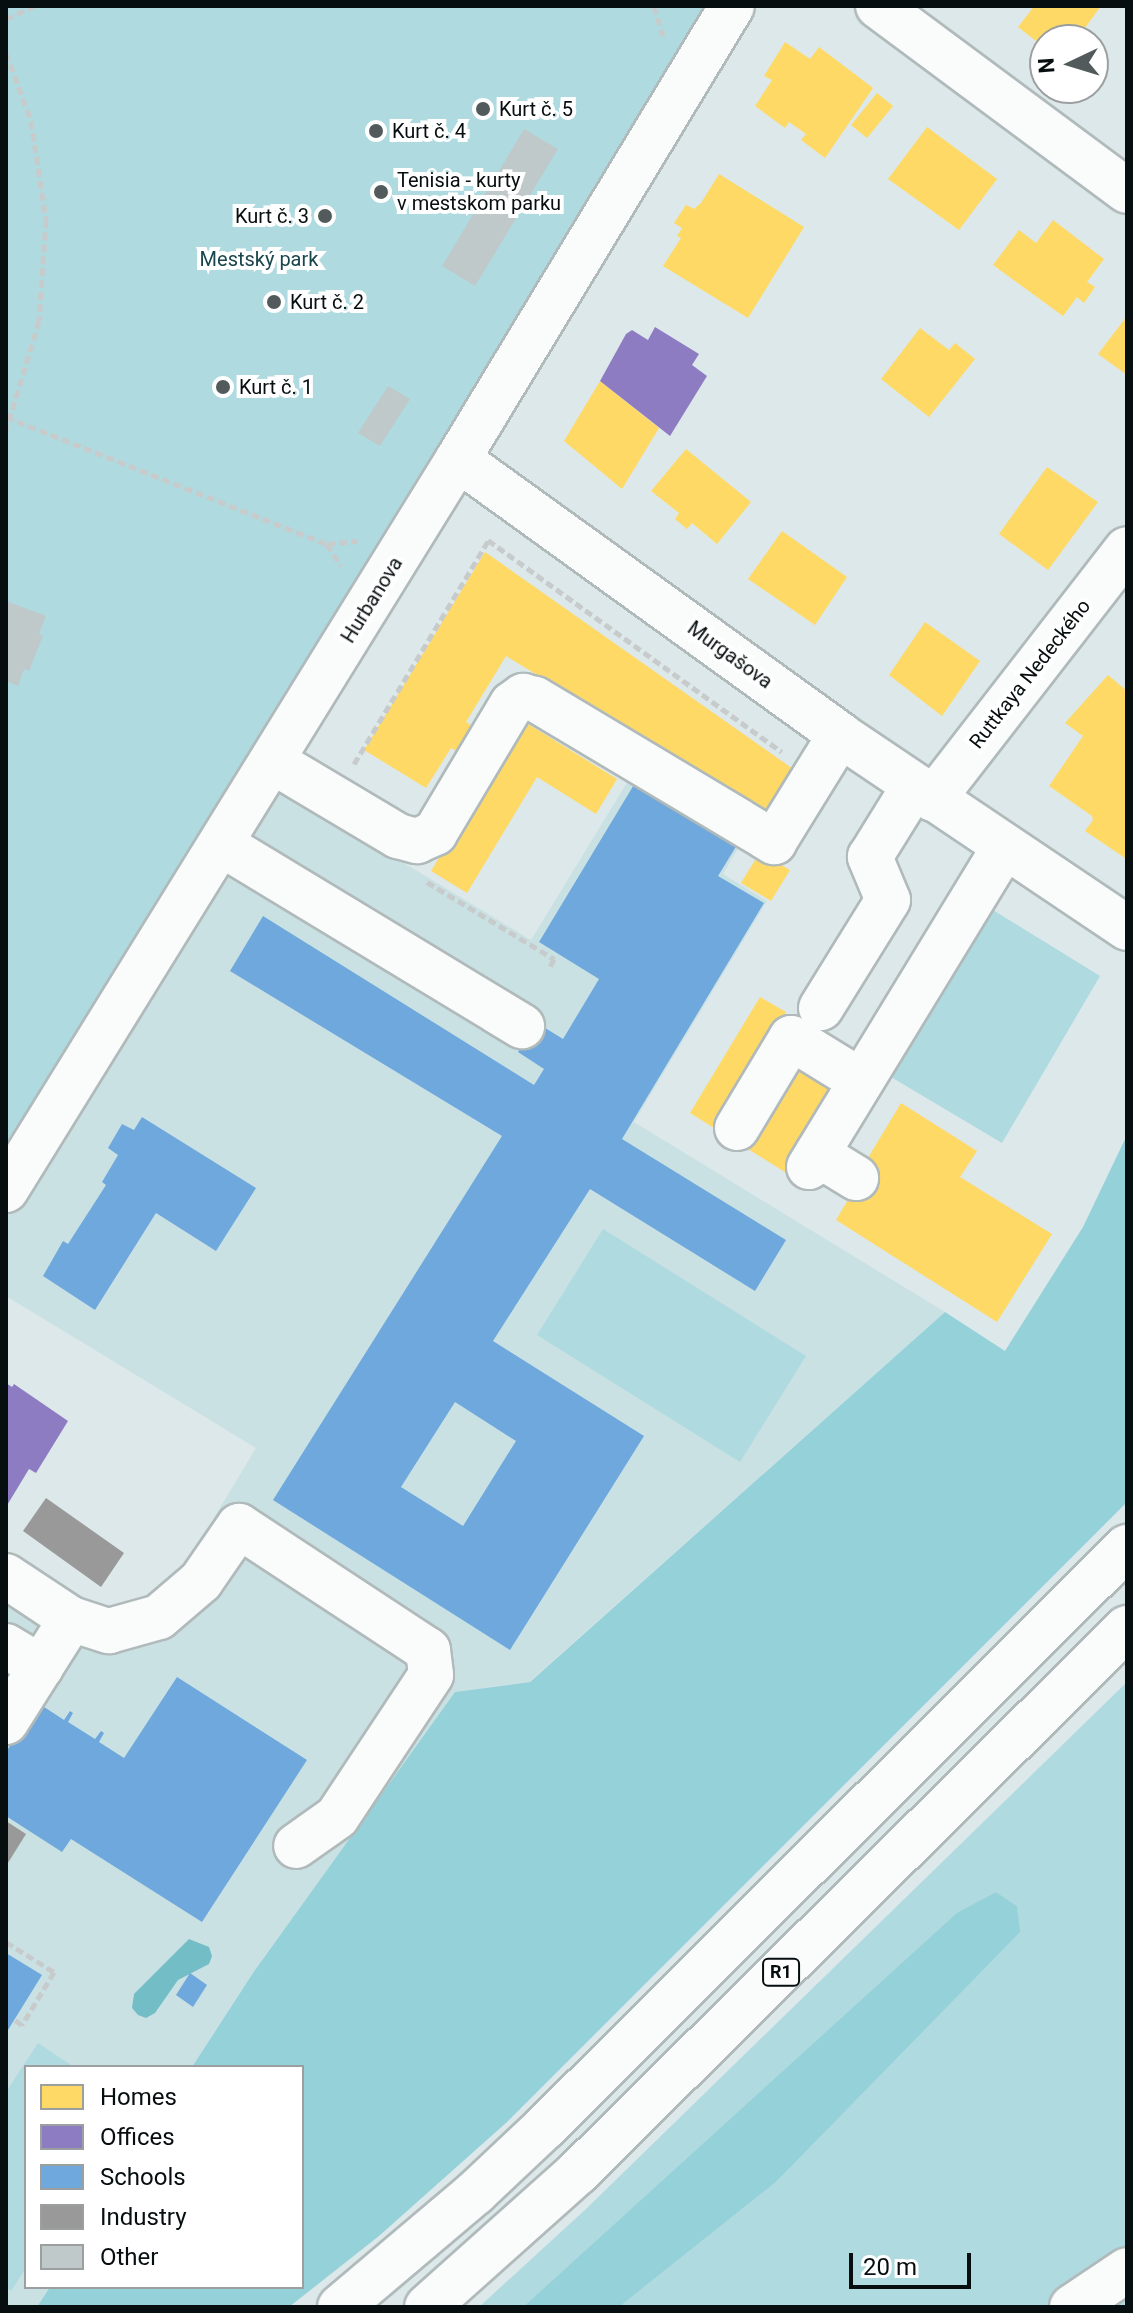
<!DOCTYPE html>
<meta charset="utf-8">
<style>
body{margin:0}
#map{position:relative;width:1133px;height:2313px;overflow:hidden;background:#dce8e9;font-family:Roboto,sans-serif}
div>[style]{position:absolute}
.built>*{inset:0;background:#cae1e4}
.green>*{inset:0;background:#aedae0}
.forest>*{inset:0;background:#95d1d9}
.water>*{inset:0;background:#72bdc6}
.homes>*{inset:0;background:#ffd966}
.offices>*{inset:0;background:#8e7cc3}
.schools>*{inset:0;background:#6fa8dc}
.industry>*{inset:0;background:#999}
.building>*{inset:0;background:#c0c9ca}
.path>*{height:5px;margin-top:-2.5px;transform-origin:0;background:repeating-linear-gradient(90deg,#c8cbcc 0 8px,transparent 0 12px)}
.roads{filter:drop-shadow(2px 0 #b1babb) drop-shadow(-2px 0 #b1babb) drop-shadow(0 2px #b1babb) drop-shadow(0 -2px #b1babb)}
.minor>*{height:44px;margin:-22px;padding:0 22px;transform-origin:22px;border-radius:22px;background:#fafcfc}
.highway>*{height:44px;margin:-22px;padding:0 22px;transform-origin:22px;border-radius:22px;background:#fafcfc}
.dots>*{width:22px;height:22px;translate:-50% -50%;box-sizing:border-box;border:4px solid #fff;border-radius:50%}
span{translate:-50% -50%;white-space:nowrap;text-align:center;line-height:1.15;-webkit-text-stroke:8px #fff;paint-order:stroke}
.shield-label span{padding:2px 6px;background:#fff;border:2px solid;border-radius:6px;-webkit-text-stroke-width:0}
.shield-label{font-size:18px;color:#070e0f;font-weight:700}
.poi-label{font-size:20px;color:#070e0f}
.left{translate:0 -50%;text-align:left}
.right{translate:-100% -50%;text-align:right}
.park-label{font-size:20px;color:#19464c}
.street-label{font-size:20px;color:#070e0f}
.frame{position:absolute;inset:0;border:8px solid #070e0f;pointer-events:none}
.legend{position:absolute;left:24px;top:2065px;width:280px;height:224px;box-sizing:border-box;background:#fff;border:2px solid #9c9f9f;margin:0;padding:10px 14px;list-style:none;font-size:24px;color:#070e0f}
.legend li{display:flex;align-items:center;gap:16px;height:40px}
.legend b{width:40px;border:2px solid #9c9f9f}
.north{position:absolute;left:1029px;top:24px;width:80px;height:80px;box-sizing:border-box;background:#fff;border:2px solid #9c9f9f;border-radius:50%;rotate:266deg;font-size:22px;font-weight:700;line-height:32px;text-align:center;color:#070e0f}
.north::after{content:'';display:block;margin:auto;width:28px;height:36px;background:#525a5b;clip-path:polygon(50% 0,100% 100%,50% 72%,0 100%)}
.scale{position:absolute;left:849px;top:2253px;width:122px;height:36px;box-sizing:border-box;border:4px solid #070e0f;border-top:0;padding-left:10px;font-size:24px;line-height:28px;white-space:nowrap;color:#070e0f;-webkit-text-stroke:6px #fff;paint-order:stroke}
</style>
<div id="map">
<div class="built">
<i style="clip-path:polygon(241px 764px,531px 940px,631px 776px,741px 843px,723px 874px,767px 901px,634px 1122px,945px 1312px,529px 1682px,455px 1692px,253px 1973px,192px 2067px,26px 2067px,26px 2287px,50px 2287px,37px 2307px,6px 2307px,6px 1590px,82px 1636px,180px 1574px,256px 1448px,6px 1296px,6px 1153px)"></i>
</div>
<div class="green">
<i style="clip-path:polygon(6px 6px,704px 6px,376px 553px,241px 764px,6px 1153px)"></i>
<i style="clip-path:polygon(988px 907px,1100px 976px,1002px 1143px,886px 1074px)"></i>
<i style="clip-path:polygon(603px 1229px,806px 1356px,740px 1462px,537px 1335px)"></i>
<i style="clip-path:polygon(1127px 1682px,1127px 2307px,619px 2307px,776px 2182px,1019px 1932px,1017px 1906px,996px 1892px,957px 1914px,523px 2307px,479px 2307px,586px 2209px)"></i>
<i style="clip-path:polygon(38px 2043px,74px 2067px,26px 2067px,26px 2268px,11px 2291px,6px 2287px,6px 2092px)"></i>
</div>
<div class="forest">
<i style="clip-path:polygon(1127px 1135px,1127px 1502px,507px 2122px,379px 2236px,289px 2307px,37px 2307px,50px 2287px,302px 2287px,302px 2067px,192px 2067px,253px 1973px,455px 1692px,530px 1682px,945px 1312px,1005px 1351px,1083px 1227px)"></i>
<i style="clip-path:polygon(996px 1892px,1017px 1906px,1020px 1932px,776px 2182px,619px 2307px,523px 2307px,957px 1913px)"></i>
</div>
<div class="water">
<i style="clip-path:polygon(189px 1939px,209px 1947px,212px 1956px,209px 1964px,178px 1980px,155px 2013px,146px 2018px,138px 2015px,132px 2008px,134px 1994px)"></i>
</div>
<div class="homes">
<i style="clip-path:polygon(1029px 6px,1101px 6px,1076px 40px,1045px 40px,1045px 48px,1018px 27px,1032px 9px)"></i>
<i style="clip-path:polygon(785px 42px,810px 59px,819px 47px,873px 88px,825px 158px,801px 140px,806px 134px,789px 122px,785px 128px,755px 106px,772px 80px,764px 76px)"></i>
<i style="clip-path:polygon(877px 93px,893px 106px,867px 138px,851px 125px)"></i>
<i style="clip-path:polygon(927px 127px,997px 179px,959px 230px,888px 179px)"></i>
<i style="clip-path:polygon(719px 174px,804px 227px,748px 318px,663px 266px,681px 238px,677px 236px,682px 228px,674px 223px,686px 205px,694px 209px,701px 203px)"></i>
<i style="clip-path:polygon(1053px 220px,1104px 259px,1087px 282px,1095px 287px,1084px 303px,1077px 297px,1063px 316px,993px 265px,1019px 230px,1036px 243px)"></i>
<i style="clip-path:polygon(1127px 316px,1127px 375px,1098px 354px)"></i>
<i style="clip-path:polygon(920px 328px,949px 350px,955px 343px,975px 359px,929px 417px,881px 379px)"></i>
<i style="clip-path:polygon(600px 381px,659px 428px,622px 489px,564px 441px)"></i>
<i style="clip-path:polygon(686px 449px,751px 502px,717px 544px,692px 523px,687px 529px,675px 519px,679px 513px,651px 491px)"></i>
<i style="clip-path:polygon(1047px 467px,1098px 502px,1048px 570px,999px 534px)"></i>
<i style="clip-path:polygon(782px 531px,847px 577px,815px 625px,748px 579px)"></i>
<i style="clip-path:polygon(485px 552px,796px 771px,768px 816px,506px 656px,466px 722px,474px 727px,458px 752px,451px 748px,426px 788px,364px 750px)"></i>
<i style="clip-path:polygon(925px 622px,980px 661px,942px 716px,889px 675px)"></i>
<i style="clip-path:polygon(1108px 675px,1127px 691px,1125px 858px,1085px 831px,1093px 820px,1092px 816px,1049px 786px,1083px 736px,1065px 723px)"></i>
<i style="clip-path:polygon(523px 721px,617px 779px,596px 814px,537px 777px,467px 893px,431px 871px)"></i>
<i style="clip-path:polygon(760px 852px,790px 870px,771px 901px,741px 883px)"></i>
<i style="clip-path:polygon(760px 997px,786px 1012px,714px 1128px,690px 1113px)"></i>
<i style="clip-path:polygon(796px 1061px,846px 1092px,793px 1177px,743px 1146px)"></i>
<i style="clip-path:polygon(901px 1103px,977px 1151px,960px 1177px,1052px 1234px,997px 1322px,836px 1220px,852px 1193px,848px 1191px)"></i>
</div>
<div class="offices">
<i style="clip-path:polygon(655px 327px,699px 354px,692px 365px,707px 376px,670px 436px,600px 381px,626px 334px,632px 330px,648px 340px)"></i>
<i style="clip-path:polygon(6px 1383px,12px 1387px,14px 1384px,68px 1421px,36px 1473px,29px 1469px,6px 1507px)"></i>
</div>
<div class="schools">
<i style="clip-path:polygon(evenodd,635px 783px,737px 845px,718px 876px,764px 903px,622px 1139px,786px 1240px,755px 1291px,590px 1189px,493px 1341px,644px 1436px,510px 1650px,273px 1500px,502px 1136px,230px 971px,263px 916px,534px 1085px,544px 1069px,518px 1052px,528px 1036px,537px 1023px,563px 1039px,599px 979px,539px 942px,635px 783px,455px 1402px,516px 1441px,463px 1526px,401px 1487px,455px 1402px)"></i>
<i style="clip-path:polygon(142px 1117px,256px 1188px,216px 1251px,156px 1213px,95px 1310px,43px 1276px,63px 1241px,68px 1244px,106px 1185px,102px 1182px,118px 1155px,108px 1148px,122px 1124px,134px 1130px)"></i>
<i style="clip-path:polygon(177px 1677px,307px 1760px,202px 1922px,71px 1839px,62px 1852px,6px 1816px,6px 1752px,38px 1703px,64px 1720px,70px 1711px,73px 1713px,68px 1722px,95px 1739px,101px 1731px,104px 1733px,99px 1742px,124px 1758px)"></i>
<i style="clip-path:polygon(6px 1953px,42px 1975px,8px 2030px,6px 2029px)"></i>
<i style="clip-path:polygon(190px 1973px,207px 1985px,193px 2007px,176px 1995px)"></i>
</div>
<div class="industry">
<i style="clip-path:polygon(46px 1498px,124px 1553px,101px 1587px,23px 1531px)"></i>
<i style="clip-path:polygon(6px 1821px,26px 1834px,6px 1866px)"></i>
</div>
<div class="building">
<i style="clip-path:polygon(524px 129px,558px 149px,475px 286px,442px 266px)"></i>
<i style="clip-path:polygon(388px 386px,410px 399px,380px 446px,358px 433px)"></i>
<i style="clip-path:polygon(6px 601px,46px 616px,39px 634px,43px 636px,29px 671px,24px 669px,18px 686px,6px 681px)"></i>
</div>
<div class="path">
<i style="left:654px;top:6px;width:31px;rotate:73deg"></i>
<i style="left:6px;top:19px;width:31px;rotate:-25deg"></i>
<i style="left:6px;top:53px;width:72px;rotate:69.8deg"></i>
<i style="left:31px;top:121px;width:100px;rotate:81.4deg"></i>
<i style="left:46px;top:220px;width:101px;rotate:94deg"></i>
<i style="left:39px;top:321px;width:114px;rotate:106.8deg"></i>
<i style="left:6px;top:417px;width:345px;rotate:21.6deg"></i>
<i style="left:327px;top:544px;width:26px;rotate:58deg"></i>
<i style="left:488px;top:540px;width:362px;rotate:35.8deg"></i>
<i style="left:327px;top:544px;width:31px;rotate:-6deg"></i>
<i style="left:354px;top:764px;width:262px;rotate:-59deg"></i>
<i style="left:427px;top:882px;width:149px;rotate:31.2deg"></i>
<i style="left:554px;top:959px;width:9px;rotate:117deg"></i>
<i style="left:6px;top:1942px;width:57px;rotate:32deg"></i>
<i style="left:54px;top:1972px;width:62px;rotate:121.1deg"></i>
<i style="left:22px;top:2025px;width:9px;rotate:-144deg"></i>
</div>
<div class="roads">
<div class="minor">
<i style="left:878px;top:6px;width:310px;rotate:36.6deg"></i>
<i style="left:458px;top:459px;width:471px;rotate:35.8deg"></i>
<i style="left:840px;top:735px;width:346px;rotate:33.9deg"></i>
<i style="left:272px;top:761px;width:147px;rotate:30.8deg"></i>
<i style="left:398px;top:836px;width:20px;rotate:15deg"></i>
<i style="left:417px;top:841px;width:20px;rotate:-24deg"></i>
<i style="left:435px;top:833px;width:150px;rotate:-59.2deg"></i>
<i style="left:512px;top:704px;width:14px;rotate:-36deg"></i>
<i style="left:523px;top:696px;width:12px;rotate:14deg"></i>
<i style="left:535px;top:699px;width:279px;rotate:30.9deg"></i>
<i style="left:774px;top:842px;width:126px;rotate:-58.3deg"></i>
<i style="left:933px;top:799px;width:316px;rotate:-52.2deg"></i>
<i style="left:221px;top:844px;width:352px;rotate:31.2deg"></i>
<i style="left:821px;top:1008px;width:127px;rotate:-58.2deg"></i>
<i style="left:888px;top:900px;width:47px;rotate:-112.7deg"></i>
<i style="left:870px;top:857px;width:84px;rotate:-58.2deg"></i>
<i style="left:737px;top:1128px;width:105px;rotate:-59deg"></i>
<i style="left:791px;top:1038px;width:82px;rotate:31.6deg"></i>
<i style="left:817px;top:1154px;width:46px;rotate:31.6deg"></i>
<i style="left:809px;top:1167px;width:374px;rotate:-58.6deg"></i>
<i style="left:6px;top:1190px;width:859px;rotate:-58.27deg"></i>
<i style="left:458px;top:459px;width:529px;rotate:-58.83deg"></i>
<i style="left:6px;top:1576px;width:78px;rotate:33.5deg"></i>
<i style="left:71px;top:1619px;width:40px;rotate:18deg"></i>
<i style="left:109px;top:1631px;width:52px;rotate:-15.6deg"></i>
<i style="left:159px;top:1617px;width:55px;rotate:-40.6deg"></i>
<i style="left:201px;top:1581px;width:67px;rotate:-55.4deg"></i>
<i style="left:239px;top:1526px;width:226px;rotate:33.3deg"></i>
<i style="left:428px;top:1650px;width:25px;rotate:83deg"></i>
<i style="left:431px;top:1675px;width:170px;rotate:123.5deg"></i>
<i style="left:337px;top:1817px;width:50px;rotate:144.7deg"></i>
<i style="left:6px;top:1646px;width:41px;rotate:31deg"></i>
<i style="left:6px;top:1722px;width:122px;rotate:-57.7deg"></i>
<i style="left:1072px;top:2307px;width:66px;rotate:-33.9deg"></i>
</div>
<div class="highway">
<i style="left:340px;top:2307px;width:177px;rotate:-40.2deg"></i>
<i style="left:475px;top:2193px;width:96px;rotate:-43.3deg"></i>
<i style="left:545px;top:2127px;width:822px;rotate:-44.9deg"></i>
<i style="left:427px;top:2307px;width:203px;rotate:-41.8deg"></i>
<i style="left:578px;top:2172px;width:773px;rotate:-44.74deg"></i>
</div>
</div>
<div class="dots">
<i style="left:483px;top:109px;background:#525a5b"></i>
<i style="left:376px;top:131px;background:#525a5b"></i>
<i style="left:381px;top:192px;background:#525a5b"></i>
<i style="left:325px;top:216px;background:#525a5b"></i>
<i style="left:274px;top:302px;background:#525a5b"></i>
<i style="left:223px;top:387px;background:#525a5b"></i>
</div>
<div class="shield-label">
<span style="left:781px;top:1972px">R1</span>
</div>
<div class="poi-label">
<span class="left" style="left:499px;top:109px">Kurt č. 5</span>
<span class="left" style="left:392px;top:131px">Kurt č. 4</span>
<span class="left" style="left:397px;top:192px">Tenisia - kurty<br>v mestskom parku</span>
<span class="right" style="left:309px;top:216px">Kurt č. 3</span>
<span class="left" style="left:290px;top:302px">Kurt č. 2</span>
<span class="left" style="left:239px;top:387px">Kurt č. 1</span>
</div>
<div class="park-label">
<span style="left:259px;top:259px">Mestský park</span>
</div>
<div class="street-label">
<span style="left:372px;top:600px;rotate:-58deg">Hurbanova</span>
<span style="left:730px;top:655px;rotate:36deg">Murgašova</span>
<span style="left:1030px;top:674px;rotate:-52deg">Ruttkaya Nedeckého</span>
</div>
<div class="frame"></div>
<ul class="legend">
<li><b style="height:22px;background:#ffd966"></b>Homes</li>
<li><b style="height:22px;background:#8e7cc3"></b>Offices</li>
<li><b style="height:22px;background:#6fa8dc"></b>Schools</li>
<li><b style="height:22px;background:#999"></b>Industry</li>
<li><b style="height:22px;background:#c0c9ca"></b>Other</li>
</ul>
<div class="north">N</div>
<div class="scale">20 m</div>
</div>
